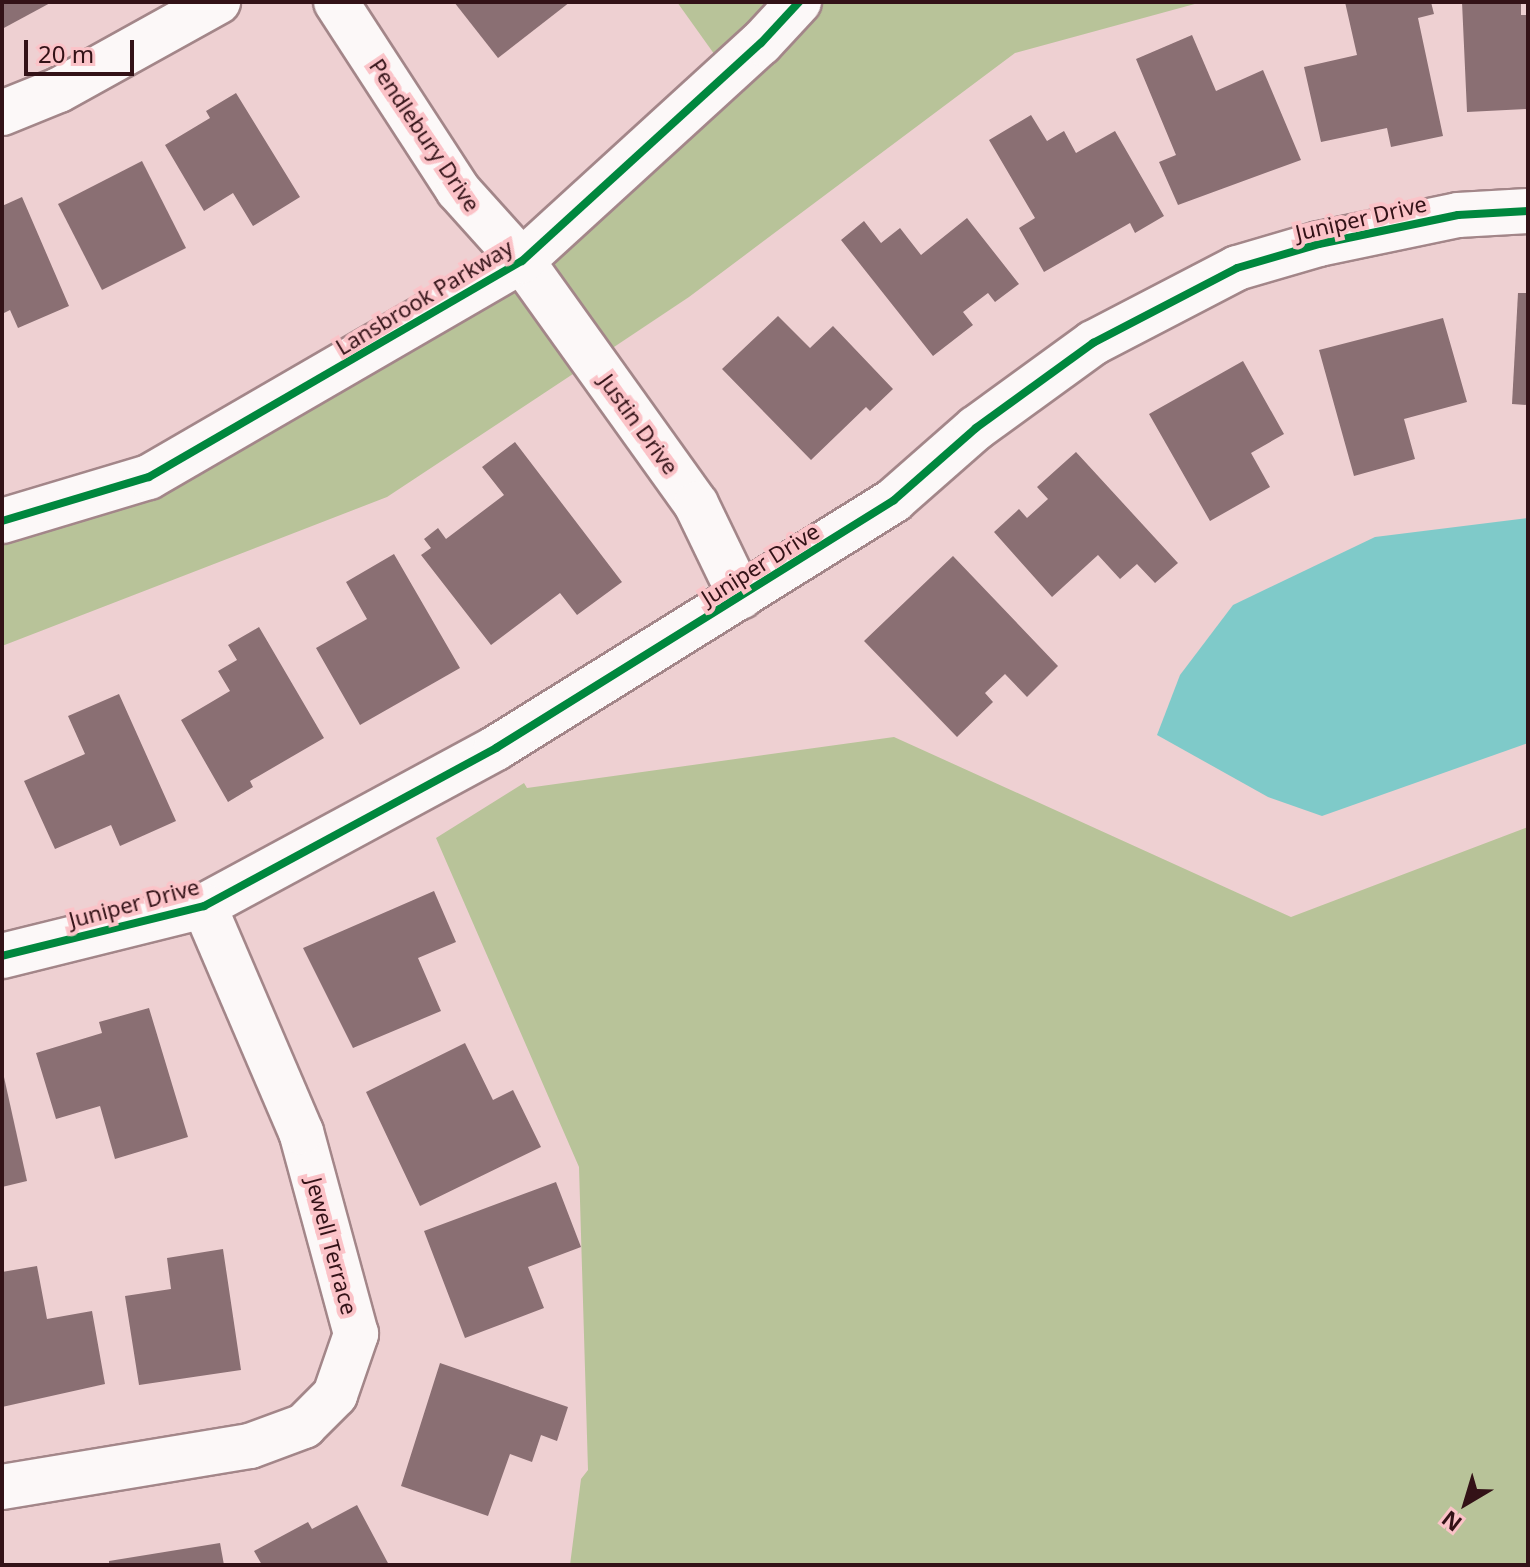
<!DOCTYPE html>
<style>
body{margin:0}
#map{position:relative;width:1530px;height:1567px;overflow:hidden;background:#eed0d2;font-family:"Noto Sans",sans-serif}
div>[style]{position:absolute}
.green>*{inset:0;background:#b8c399}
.water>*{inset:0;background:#7fcac9}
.building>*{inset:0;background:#8a6f73}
.roads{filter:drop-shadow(2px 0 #a38689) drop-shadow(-2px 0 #a38689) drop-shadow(0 2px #a38689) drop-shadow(0 -2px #a38689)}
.minor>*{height:44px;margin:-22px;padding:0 22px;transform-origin:22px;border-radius:22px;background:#fcf8f8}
.cycleway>*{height:8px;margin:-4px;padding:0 4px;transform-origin:4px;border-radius:4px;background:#00873e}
span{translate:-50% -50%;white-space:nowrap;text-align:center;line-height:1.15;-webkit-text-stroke:8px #fbc3c8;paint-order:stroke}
.street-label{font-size:22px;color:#331217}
.frame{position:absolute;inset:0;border:4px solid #331217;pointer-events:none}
.north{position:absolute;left:1426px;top:1463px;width:80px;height:80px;-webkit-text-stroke:6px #fbc3c8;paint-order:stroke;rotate:218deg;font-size:22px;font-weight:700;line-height:32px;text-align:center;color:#331217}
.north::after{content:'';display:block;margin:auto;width:28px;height:36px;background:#331217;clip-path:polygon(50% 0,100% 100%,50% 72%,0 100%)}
.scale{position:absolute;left:24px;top:40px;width:110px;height:36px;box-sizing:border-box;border:4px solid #331217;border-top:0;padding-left:10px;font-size:24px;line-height:28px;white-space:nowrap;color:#331217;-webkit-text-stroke:6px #fbc3c8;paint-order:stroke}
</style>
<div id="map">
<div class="green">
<i style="clip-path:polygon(677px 2px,773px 2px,717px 58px)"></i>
<i style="clip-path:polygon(825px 2px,1202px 2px,1015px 53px,689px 297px,611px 349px,549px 263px,775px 56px)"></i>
<i style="clip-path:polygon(515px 287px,576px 372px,387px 497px,2px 646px,2px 541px,156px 495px)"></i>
<i style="clip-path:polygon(894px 737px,1291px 917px,1528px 827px,1528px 1565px,570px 1565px,581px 1479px,588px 1470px,579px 1167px,436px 838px,524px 783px,527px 788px)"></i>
</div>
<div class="water">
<i style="clip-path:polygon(1528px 518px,1528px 743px,1322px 816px,1268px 797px,1157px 735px,1180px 675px,1233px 605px,1375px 537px)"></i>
</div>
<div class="building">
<i style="clip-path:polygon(2px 2px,52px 2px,2px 29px)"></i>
<i style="clip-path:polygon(454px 2px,570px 2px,498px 58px)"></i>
<i style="clip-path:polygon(1345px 2px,1431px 2px,1434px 14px,1418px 18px,1443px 136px,1391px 147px,1387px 128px,1321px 142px,1304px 67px,1357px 55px)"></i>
<i style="clip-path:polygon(1462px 2px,1521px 2px,1521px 15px,1528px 15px,1527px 109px,1467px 112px)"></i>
<i style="clip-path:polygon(1192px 35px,1216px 91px,1263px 70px,1301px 160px,1178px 205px,1159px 162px,1176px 155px,1136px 59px)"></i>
<i style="clip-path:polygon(236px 93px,300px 197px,253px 226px,233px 193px,204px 211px,165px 145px,210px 118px,206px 111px)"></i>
<i style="clip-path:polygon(1031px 115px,1047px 141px,1064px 131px,1076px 153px,1115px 131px,1164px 216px,1135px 233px,1130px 223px,1044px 272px,1019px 228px,1035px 218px,989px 140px)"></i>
<i style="clip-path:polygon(142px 161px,186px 248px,102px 290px,58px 204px)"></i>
<i style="clip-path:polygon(22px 197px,69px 306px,18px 328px,10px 310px,2px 314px,2px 206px)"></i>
<i style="clip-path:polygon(967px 218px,1019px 284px,995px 302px,988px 293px,963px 312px,973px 325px,933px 356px,841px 240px,864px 221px,881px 243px,900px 228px,921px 255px)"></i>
<i style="clip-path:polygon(1518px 293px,1528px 293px,1528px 405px,1512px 404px)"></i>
<i style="clip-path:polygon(778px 316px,810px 348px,833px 326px,893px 389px,870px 411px,866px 407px,811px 460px,722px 369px)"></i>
<i style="clip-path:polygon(1443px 318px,1467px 402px,1404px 419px,1415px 459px,1354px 476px,1319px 350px)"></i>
<i style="clip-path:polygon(1243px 361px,1284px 434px,1251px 453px,1270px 487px,1210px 521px,1149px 414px)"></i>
<i style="clip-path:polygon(515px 442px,622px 582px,577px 615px,560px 593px,491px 645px,421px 555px,431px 548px,424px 539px,438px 528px,446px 539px,504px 495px,482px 467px)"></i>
<i style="clip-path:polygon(1076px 452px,1178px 563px,1155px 583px,1137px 564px,1120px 579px,1098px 555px,1052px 597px,994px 532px,1019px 509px,1027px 518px,1048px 499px,1037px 487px)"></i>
<i style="clip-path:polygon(394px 554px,460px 668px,360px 725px,316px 648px,367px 619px,346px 582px)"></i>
<i style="clip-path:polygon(953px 556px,1058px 666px,1027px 697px,1005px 674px,985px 693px,993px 702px,957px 737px,864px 641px)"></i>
<i style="clip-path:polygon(259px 627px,324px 738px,250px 781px,253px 787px,228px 802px,181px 720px,230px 691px,218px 671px,237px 660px,228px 645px)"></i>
<i style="clip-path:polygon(119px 694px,176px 821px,120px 846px,111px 825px,55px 849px,24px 781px,85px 754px,68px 716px)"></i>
<i style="clip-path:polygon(434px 891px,456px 942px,418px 958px,441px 1011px,353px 1048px,303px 948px)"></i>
<i style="clip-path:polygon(149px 1008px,188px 1137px,115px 1159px,100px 1106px,56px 1119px,36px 1053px,102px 1033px,99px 1022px)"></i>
<i style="clip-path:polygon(465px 1043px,493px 1100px,513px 1090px,541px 1147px,420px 1206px,366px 1092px)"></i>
<i style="clip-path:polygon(2px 1068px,27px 1181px,2px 1187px)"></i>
<i style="clip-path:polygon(556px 1182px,581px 1247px,528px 1267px,544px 1308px,465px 1338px,424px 1231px)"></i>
<i style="clip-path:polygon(223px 1249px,241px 1370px,139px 1385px,125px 1296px,171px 1289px,167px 1258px)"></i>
<i style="clip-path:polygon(37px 1266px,47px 1319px,92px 1311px,105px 1384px,2px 1407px,2px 1272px)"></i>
<i style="clip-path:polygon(440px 1363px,568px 1407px,557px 1441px,541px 1435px,532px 1462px,510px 1454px,488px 1516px,401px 1486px)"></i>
<i style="clip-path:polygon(357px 1505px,389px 1565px,262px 1565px,254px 1551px,308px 1522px,312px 1529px)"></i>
<i style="clip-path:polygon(220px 1543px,224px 1565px,109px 1565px,109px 1561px)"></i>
</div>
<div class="roads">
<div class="minor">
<i style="left:336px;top:2px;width:224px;rotate:57deg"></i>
<i style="left:458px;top:190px;width:96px;rotate:48deg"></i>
<i style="left:522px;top:261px;width:299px;rotate:54.4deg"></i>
<i style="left:696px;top:504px;width:103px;rotate:64.2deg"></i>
<i style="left:2px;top:113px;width:61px;rotate:-22deg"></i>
<i style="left:59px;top:90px;width:182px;rotate:-29deg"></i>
<i style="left:2px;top:521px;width:153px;rotate:-16.7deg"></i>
<i style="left:149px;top:477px;width:431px;rotate:-30.1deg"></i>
<i style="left:522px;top:261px;width:323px;rotate:-42.4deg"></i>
<i style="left:761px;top:43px;width:56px;rotate:-47.2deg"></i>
<i style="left:2px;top:956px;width:208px;rotate:-13.9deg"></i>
<i style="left:204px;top:906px;width:332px;rotate:-28.4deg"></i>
<i style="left:496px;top:748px;width:469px;rotate:-31.9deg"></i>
<i style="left:894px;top:500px;width:109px;rotate:-41.3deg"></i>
<i style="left:976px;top:428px;width:145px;rotate:-36deg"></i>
<i style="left:1093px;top:343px;width:162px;rotate:-27.5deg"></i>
<i style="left:1237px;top:268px;width:85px;rotate:-16.3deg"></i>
<i style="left:1319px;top:244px;width:142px;rotate:-11.8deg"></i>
<i style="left:1458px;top:215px;width:70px;rotate:-3.3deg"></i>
<i style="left:2px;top:1487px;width:251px;rotate:-9.4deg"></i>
<i style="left:250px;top:1446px;width:58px;rotate:-20.3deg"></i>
<i style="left:304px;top:1426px;width:44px;rotate:-45deg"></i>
<i style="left:335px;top:1395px;width:65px;rotate:-71deg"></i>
<i style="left:356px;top:1334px;width:209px;rotate:-105.2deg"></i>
<i style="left:301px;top:1132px;width:246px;rotate:-113.2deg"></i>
</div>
</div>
<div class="cycleway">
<i style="left:2px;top:521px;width:153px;rotate:-16.7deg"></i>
<i style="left:149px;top:477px;width:431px;rotate:-30.1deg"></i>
<i style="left:522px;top:261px;width:323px;rotate:-42.4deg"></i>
<i style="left:761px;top:43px;width:56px;rotate:-47.2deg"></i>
<i style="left:2px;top:956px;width:208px;rotate:-13.9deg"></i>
<i style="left:204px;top:906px;width:332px;rotate:-28.4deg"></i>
<i style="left:496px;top:748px;width:469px;rotate:-31.9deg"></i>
<i style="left:894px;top:500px;width:109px;rotate:-41.3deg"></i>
<i style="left:976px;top:428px;width:145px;rotate:-36deg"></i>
<i style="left:1093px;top:343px;width:162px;rotate:-27.5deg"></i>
<i style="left:1237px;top:268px;width:85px;rotate:-16.3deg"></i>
<i style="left:1319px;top:244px;width:142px;rotate:-11.8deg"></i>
<i style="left:1458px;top:215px;width:70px;rotate:-3.3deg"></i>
</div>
<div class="street-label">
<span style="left:425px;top:135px;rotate:56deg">Pendlebury Drive</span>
<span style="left:1361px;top:218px;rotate:-13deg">Juniper Drive</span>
<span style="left:424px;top:297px;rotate:-31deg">Lansbrook Parkway</span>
<span style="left:639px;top:424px;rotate:54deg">Justin Drive</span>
<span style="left:760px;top:564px;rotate:-32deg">Juniper Drive</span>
<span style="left:134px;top:903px;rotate:-15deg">Juniper Drive</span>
<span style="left:332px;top:1246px;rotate:75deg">Jewell Terrace</span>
</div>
<div class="frame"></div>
<div class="north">N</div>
<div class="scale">20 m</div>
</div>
